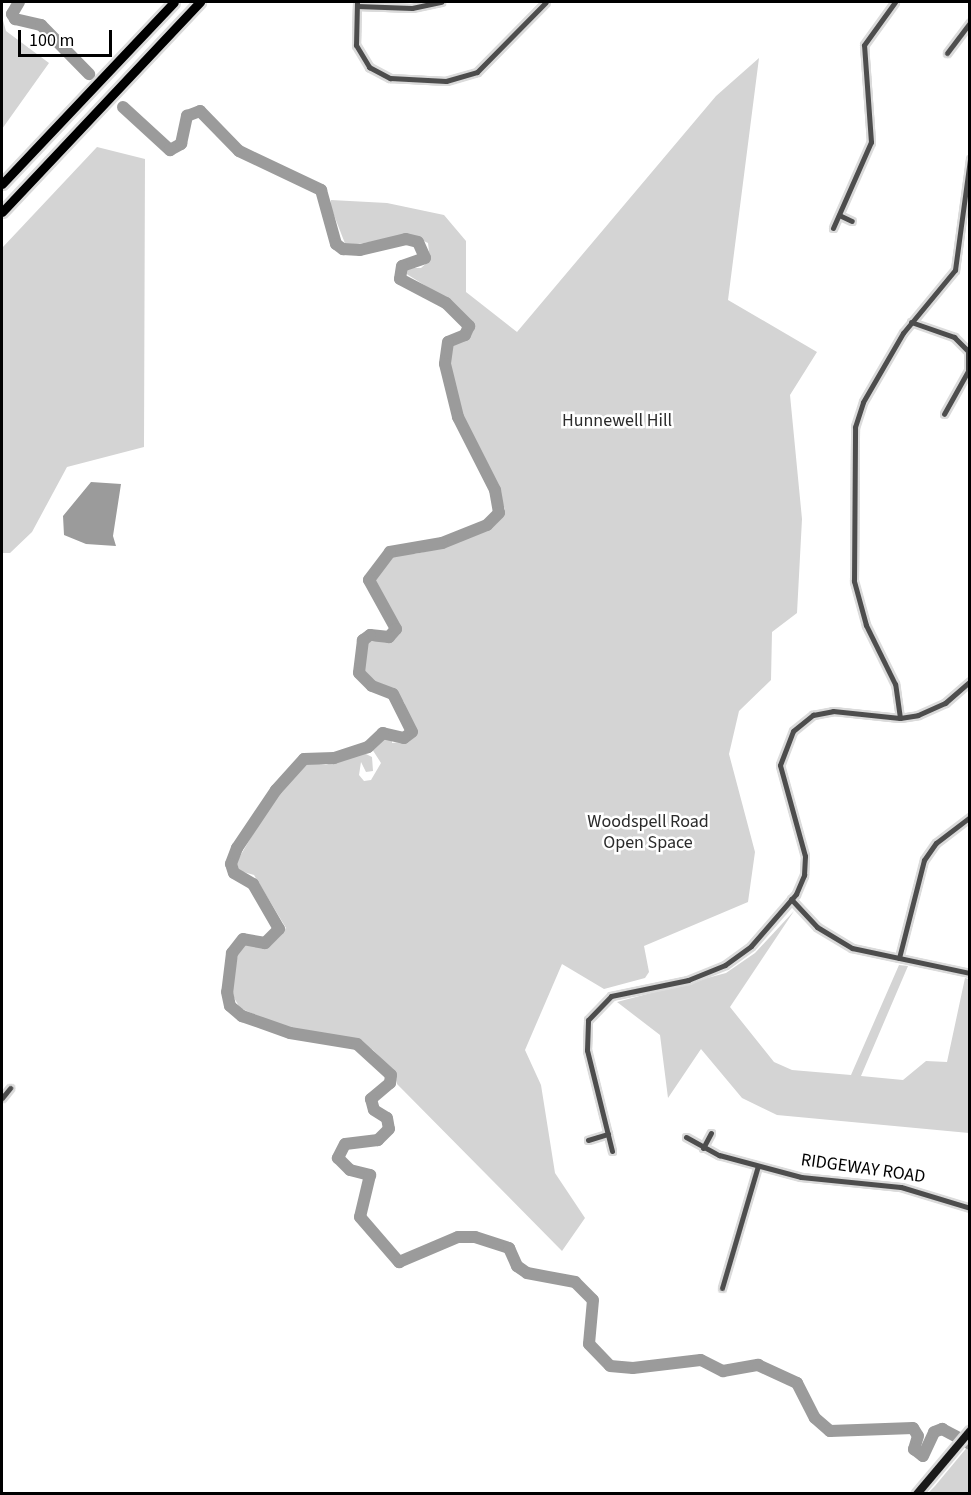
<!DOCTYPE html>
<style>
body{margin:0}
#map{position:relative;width:971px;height:1495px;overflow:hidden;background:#fff;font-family:"Source Sans 3",sans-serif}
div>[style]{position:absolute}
.green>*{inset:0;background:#d4d4d4}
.water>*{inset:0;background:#9b9b9b}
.river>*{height:12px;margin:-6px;padding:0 6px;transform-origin:6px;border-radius:6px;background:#9b9b9b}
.roads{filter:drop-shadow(2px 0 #dbdbdb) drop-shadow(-2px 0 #dbdbdb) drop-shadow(0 2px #dbdbdb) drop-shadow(0 -2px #dbdbdb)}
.minor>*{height:5px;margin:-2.5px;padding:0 2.5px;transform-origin:2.5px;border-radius:2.5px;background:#4d4d4d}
.secondary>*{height:8px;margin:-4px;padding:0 4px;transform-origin:4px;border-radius:4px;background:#1a1a1a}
.motorway>*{height:9px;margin:-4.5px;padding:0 4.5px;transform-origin:4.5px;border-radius:4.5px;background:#000}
span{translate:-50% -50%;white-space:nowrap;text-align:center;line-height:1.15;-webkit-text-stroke:5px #fff;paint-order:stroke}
.park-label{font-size:18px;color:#2b2b2b}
.street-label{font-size:18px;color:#000}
.frame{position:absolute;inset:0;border:3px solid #000;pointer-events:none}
.scale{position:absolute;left:18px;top:30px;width:94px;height:27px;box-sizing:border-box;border:3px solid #000;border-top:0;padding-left:8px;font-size:18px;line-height:21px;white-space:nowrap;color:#000;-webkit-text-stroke:4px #fff;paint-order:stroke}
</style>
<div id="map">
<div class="green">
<i style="clip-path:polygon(2px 17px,6px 31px,49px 63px,2px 129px)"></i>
<i style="clip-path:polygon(759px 58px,728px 300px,817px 352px,790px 395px,802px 519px,797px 613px,772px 632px,771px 680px,739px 711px,729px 754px,755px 852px,748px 902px,644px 946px,649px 972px,645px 978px,604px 989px,562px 964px,525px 1050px,541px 1085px,555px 1173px,585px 1218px,562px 1251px,397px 1084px,394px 1072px,373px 1050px,358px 1041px,288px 1029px,240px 1008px,230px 991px,240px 945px,250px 941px,264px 946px,286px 928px,254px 875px,240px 871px,236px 863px,280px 788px,304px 762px,326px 765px,362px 752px,372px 757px,373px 771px,366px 772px,361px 762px,359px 775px,364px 781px,371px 780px,381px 763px,372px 749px,380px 737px,392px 736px,392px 743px,401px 742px,412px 734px,404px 702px,391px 689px,368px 681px,361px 669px,364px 643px,388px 639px,395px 628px,372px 577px,398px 550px,415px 554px,441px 548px,496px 524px,505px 509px,457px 402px,448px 361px,447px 347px,467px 332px,466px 317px,453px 303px,405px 273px,405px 268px,421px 268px,430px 260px,428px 243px,411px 235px,346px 246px,330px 205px,331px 200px,387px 203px,444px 215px,466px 241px,466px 292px,517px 332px,716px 96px)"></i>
<i style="clip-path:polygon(97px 147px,145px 159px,144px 447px,67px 467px,32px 532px,10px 553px,2px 553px,2px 248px)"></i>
<i style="clip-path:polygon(794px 911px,730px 1007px,774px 1062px,792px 1070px,851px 1075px,899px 965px,908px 966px,861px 1076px,903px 1080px,926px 1061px,947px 1062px,965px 978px,969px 979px,969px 1133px,777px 1115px,742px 1098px,701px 1049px,668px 1098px,660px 1035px,617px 1002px,726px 973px,755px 953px)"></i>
<i style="clip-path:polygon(969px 1445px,969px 1493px,928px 1493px,935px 1486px)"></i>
</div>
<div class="water">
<i style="clip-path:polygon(91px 482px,121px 484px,113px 536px,116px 546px,86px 544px,64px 535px,63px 516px)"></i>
</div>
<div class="river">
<i style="left:19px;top:2px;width:14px;rotate:120deg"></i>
<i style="left:12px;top:14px;width:6px;rotate:59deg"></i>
<i style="left:15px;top:19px;width:27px;rotate:13deg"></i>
<i style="left:41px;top:25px;width:69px;rotate:45.6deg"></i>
<i style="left:123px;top:107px;width:64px;rotate:42.5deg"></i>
<i style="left:170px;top:150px;width:13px;rotate:-29deg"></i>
<i style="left:181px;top:144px;width:29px;rotate:-78deg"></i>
<i style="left:187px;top:116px;width:14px;rotate:-21deg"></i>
<i style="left:200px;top:111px;width:56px;rotate:45.7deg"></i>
<i style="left:239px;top:151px;width:91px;rotate:25.4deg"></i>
<i style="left:321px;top:190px;width:56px;rotate:74.5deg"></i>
<i style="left:336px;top:244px;width:9px;rotate:36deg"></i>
<i style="left:343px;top:249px;width:17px;rotate:3deg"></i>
<i style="left:360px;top:250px;width:47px;rotate:-13.4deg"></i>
<i style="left:406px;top:239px;width:12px;rotate:14deg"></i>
<i style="left:418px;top:242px;width:17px;rotate:66deg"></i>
<i style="left:425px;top:258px;width:24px;rotate:161deg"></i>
<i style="left:402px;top:266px;width:13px;rotate:99deg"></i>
<i style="left:400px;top:279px;width:52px;rotate:27.6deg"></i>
<i style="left:446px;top:303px;width:33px;rotate:45deg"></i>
<i style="left:469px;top:326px;width:10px;rotate:114deg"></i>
<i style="left:465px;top:335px;width:18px;rotate:158deg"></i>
<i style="left:448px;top:342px;width:22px;rotate:98deg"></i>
<i style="left:445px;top:364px;width:55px;rotate:76.2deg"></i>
<i style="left:458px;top:417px;width:82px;rotate:63.1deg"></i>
<i style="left:495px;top:490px;width:23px;rotate:80deg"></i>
<i style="left:499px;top:513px;width:17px;rotate:135deg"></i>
<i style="left:487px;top:525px;width:48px;rotate:158.2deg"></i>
<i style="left:442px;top:543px;width:53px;rotate:170.2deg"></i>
<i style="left:390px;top:552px;width:35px;rotate:127deg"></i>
<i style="left:369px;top:580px;width:56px;rotate:61.1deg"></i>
<i style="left:396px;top:629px;width:11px;rotate:131deg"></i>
<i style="left:389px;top:637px;width:19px;rotate:-174deg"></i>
<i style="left:370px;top:635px;width:9px;rotate:144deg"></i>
<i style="left:363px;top:640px;width:33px;rotate:97deg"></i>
<i style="left:359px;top:673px;width:18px;rotate:45deg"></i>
<i style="left:372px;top:686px;width:22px;rotate:21deg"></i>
<i style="left:393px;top:694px;width:42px;rotate:63.4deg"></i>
<i style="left:412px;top:732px;width:10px;rotate:143deg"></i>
<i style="left:404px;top:738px;width:22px;rotate:-167deg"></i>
<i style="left:383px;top:733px;width:21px;rotate:137deg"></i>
<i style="left:368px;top:747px;width:36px;rotate:162deg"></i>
<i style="left:334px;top:758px;width:30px;rotate:178deg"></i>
<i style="left:304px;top:759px;width:42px;rotate:132.1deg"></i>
<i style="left:276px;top:790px;width:70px;rotate:123.9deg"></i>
<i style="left:237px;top:848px;width:17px;rotate:111deg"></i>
<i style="left:231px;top:864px;width:9px;rotate:72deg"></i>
<i style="left:234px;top:873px;width:22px;rotate:30deg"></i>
<i style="left:253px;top:884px;width:52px;rotate:60deg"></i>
<i style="left:279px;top:929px;width:20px;rotate:135deg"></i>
<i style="left:265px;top:943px;width:22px;rotate:-170deg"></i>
<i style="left:243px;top:939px;width:18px;rotate:128deg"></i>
<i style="left:232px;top:953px;width:39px;rotate:97deg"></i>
<i style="left:227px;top:992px;width:14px;rotate:78deg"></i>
<i style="left:230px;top:1006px;width:16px;rotate:40deg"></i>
<i style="left:242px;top:1016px;width:51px;rotate:19.5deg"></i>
<i style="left:290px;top:1033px;width:68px;rotate:9.3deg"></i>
<i style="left:357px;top:1044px;width:46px;rotate:42.4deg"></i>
<i style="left:391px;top:1075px;width:8px;rotate:97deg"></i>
<i style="left:390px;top:1083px;width:25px;rotate:140deg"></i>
<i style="left:371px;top:1099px;width:11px;rotate:75deg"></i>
<i style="left:374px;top:1110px;width:15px;rotate:32deg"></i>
<i style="left:387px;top:1118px;width:11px;rotate:80deg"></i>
<i style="left:389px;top:1129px;width:16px;rotate:135deg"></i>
<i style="left:378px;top:1140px;width:33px;rotate:173deg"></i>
<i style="left:345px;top:1144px;width:16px;rotate:117deg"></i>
<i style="left:338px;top:1158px;width:17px;rotate:45deg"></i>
<i style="left:350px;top:1170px;width:21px;rotate:14deg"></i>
<i style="left:370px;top:1175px;width:43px;rotate:103.4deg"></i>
<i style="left:360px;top:1217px;width:60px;rotate:49.1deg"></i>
<i style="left:399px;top:1262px;width:64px;rotate:-23deg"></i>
<i style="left:458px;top:1237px;width:17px"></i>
<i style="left:475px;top:1237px;width:36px;rotate:18deg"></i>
<i style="left:509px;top:1248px;width:20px;rotate:66deg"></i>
<i style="left:517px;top:1266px;width:12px;rotate:35deg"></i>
<i style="left:527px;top:1273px;width:49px;rotate:10.6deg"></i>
<i style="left:575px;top:1282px;width:25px;rotate:45deg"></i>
<i style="left:593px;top:1300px;width:44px;rotate:95.2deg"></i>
<i style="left:589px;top:1344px;width:30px;rotate:46deg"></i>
<i style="left:610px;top:1366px;width:23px;rotate:5deg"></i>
<i style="left:633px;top:1368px;width:68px;rotate:-6.7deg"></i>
<i style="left:701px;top:1360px;width:25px;rotate:27deg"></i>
<i style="left:723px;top:1371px;width:36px;rotate:-10deg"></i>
<i style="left:758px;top:1365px;width:43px;rotate:24.8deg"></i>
<i style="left:797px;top:1383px;width:39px;rotate:63deg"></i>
<i style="left:815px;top:1418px;width:20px;rotate:41deg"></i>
<i style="left:830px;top:1431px;width:83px;rotate:-2.1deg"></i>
<i style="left:913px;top:1428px;width:9px;rotate:58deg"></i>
<i style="left:918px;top:1436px;width:14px;rotate:107deg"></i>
<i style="left:914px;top:1449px;width:11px;rotate:38deg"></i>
<i style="left:923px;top:1456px;width:26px;rotate:-65deg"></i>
<i style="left:934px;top:1432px;width:9px;rotate:-21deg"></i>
<i style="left:942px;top:1429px;width:32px;rotate:28deg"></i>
</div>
<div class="roads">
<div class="minor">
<i style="left:357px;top:2px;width:43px;rotate:91.3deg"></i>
<i style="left:356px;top:45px;width:26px;rotate:59deg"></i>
<i style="left:369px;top:67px;width:24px;rotate:28deg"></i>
<i style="left:390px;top:78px;width:56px;rotate:3.1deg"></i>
<i style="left:446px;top:81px;width:32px;rotate:-16deg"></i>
<i style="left:477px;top:72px;width:98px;rotate:-45.4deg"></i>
<i style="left:357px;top:6px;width:55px;rotate:2.1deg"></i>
<i style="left:412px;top:8px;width:30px;rotate:-12deg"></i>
<i style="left:947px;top:53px;width:38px;rotate:-53deg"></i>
<i style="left:839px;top:215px;width:14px;rotate:25deg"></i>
<i style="left:833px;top:228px;width:94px;rotate:-66.2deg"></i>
<i style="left:871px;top:142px;width:97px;rotate:-94.1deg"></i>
<i style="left:864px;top:45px;width:53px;rotate:-54.2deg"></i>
<i style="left:911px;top:322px;width:46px;rotate:19.2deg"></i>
<i style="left:954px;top:337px;width:20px;rotate:45deg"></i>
<i style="left:968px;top:351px;width:20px;rotate:90deg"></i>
<i style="left:968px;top:371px;width:49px;rotate:119.2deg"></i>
<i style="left:900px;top:718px;width:34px;rotate:-98deg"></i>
<i style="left:895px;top:684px;width:66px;rotate:-116.2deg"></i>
<i style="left:866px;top:625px;width:46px;rotate:-105.3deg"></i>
<i style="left:854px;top:581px;width:154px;rotate:-89.6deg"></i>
<i style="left:855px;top:427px;width:26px;rotate:-72deg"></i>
<i style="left:863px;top:402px;width:80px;rotate:-59.9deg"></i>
<i style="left:903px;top:333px;width:82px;rotate:-50.5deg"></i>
<i style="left:955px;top:270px;width:112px;rotate:-82.3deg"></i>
<i style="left:791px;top:899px;width:38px;rotate:47deg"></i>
<i style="left:817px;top:927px;width:41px;rotate:31deg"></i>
<i style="left:852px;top:948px;width:121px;rotate:12deg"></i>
<i style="left:899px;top:958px;width:101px;rotate:-75.7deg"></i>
<i style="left:924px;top:860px;width:21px;rotate:-55deg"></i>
<i style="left:936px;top:843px;width:43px;rotate:-37.4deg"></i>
<i style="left:2px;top:1098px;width:13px;rotate:-51deg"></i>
<i style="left:686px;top:1137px;width:38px;rotate:29deg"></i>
<i style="left:719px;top:1155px;width:85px;rotate:15deg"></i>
<i style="left:801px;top:1177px;width:100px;rotate:5.7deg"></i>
<i style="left:901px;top:1187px;width:72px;rotate:16.9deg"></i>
<i style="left:588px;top:1140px;width:21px;rotate:-17deg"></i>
<i style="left:703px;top:1148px;width:17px;rotate:-62deg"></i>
<i style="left:612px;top:1151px;width:104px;rotate:-103.9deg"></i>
<i style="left:587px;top:1050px;width:30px;rotate:-88deg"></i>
<i style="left:588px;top:1020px;width:33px;rotate:-46deg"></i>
<i style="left:611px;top:996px;width:79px;rotate:-11.7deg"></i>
<i style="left:688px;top:980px;width:40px;rotate:-22deg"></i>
<i style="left:725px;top:965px;width:32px;rotate:-36deg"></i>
<i style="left:751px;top:946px;width:69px;rotate:-49.1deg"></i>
<i style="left:796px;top:894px;width:21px;rotate:-67deg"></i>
<i style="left:804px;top:875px;width:19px;rotate:-87deg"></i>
<i style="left:805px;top:856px;width:94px;rotate:-105.4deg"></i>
<i style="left:780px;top:765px;width:36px;rotate:-69deg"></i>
<i style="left:793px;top:731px;width:26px;rotate:-39deg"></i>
<i style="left:813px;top:715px;width:20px;rotate:-11deg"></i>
<i style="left:833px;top:711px;width:67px;rotate:6deg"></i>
<i style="left:900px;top:718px;width:18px;rotate:-9deg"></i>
<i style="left:918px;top:715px;width:30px;rotate:-24deg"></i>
<i style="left:945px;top:703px;width:33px;rotate:-41deg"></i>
<i style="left:722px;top:1288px;width:127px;rotate:-73.6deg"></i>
</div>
<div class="secondary">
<i style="left:917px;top:1494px;width:82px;rotate:-49.9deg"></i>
</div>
<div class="motorway">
<i style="left:2px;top:184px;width:250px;rotate:-46.6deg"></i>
<i style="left:2px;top:212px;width:289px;rotate:-46.7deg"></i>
</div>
</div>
<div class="park-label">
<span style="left:617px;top:421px">Hunnewell Hill</span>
<span style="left:648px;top:833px">Woodspell Road<br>Open Space</span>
</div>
<div class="street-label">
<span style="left:863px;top:1169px;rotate:8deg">RIDGEWAY ROAD</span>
</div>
<div class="frame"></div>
<div class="scale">100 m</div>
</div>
